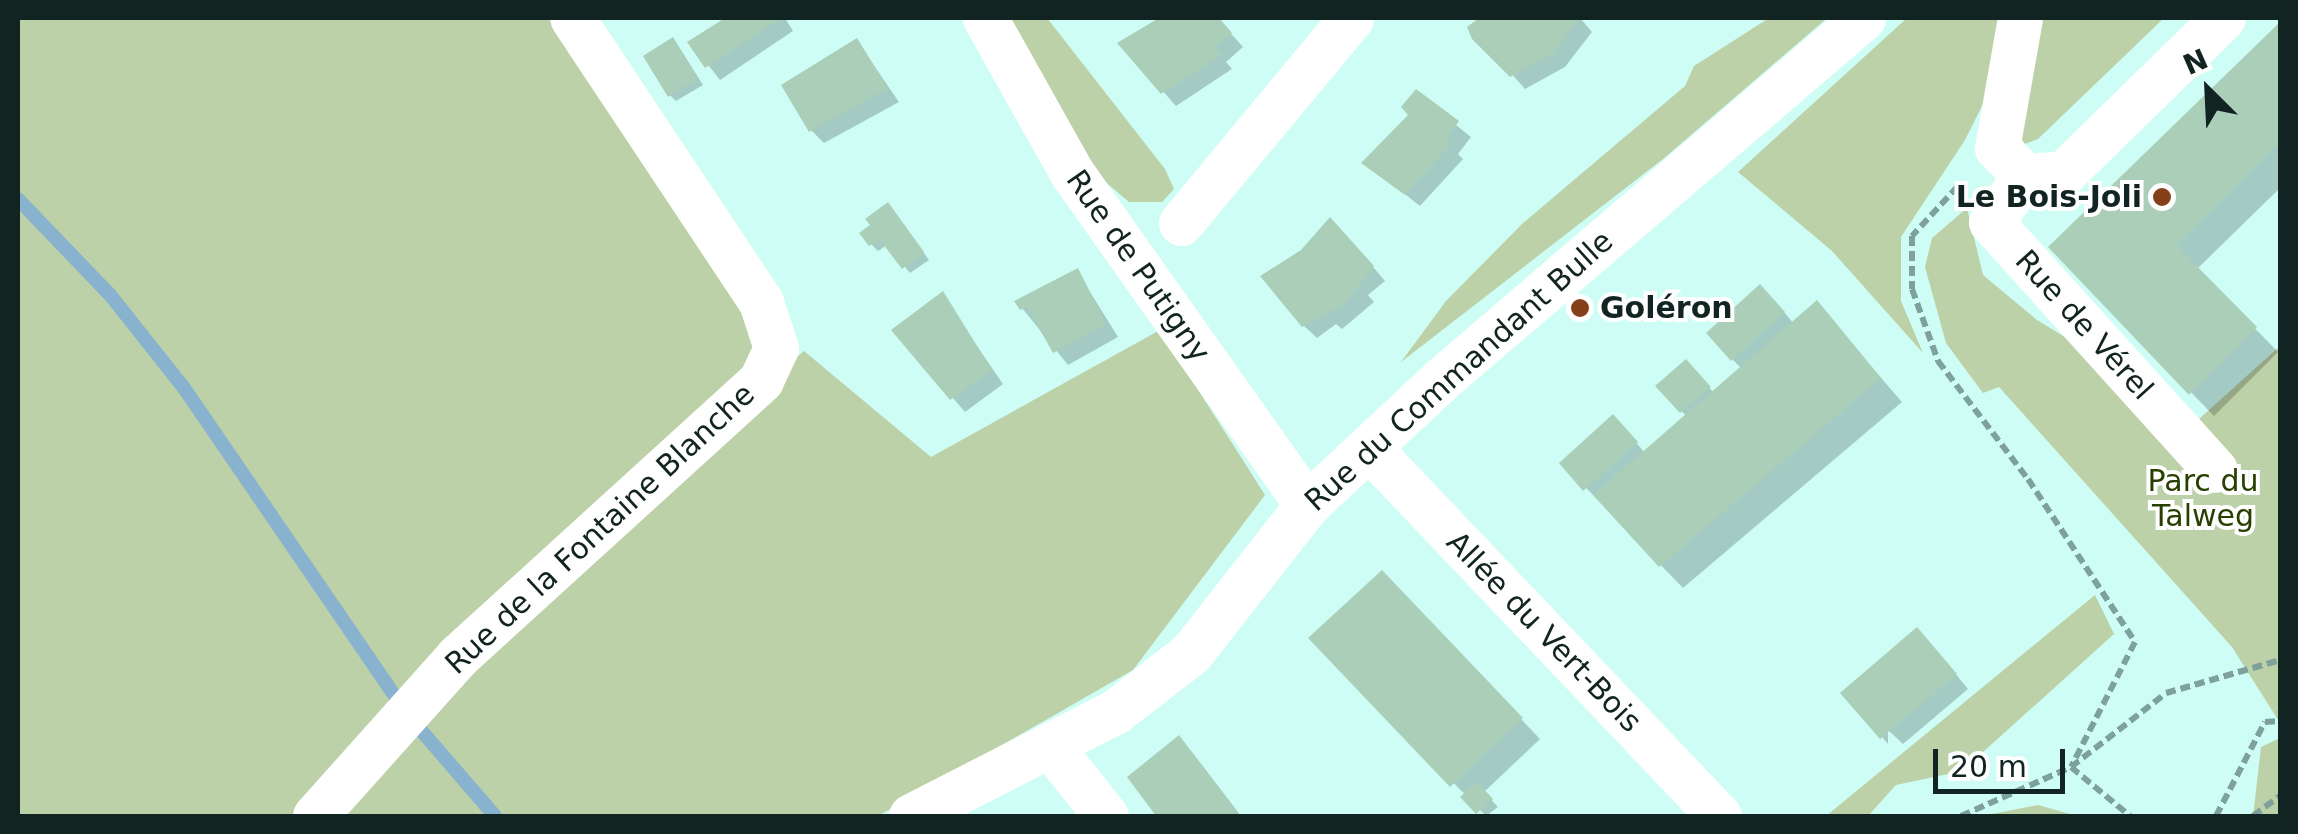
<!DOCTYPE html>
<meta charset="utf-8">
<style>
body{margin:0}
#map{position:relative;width:2298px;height:834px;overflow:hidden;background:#cefdf5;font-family:"DejaVu Sans",sans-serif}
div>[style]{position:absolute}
.green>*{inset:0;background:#bcd1a8}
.shadow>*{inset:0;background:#0003}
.stream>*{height:14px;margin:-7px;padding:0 7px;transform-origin:7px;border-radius:7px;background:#89b2cf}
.building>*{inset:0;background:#abceb8}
.path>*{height:6px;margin-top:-3px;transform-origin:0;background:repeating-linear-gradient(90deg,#7fa19b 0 10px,transparent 0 15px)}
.minor>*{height:45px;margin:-22.5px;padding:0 22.5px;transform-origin:22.5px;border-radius:22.5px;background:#fff}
.dots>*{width:28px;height:28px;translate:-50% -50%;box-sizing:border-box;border:5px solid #fefefe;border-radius:50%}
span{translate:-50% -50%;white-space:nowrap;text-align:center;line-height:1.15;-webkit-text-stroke:8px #fefefe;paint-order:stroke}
.poi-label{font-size:30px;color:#122421;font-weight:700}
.right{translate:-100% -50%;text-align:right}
.left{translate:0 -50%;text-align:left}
.street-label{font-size:30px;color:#122421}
.park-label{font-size:30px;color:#274000}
.frame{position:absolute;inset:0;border:20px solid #122421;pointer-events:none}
.north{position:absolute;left:2158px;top:40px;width:100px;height:100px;-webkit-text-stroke:8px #fefefe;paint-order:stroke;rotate:336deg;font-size:28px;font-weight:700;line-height:40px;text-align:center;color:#122421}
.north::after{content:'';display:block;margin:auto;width:35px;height:45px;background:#122421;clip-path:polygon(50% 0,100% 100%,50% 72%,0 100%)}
.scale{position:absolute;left:1933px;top:749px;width:132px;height:45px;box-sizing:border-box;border:5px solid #122421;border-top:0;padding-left:12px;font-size:30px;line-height:35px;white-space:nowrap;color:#122421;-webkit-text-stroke:8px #fefefe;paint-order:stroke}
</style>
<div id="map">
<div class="green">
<i style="clip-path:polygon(18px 18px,552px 18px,782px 370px,804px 351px,931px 457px,1160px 330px,1265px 495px,1133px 670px,878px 816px,18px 816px)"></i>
<i style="clip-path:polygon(1001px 18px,1047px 18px,1165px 169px,1174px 189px,1162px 202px,1129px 202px,1096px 174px)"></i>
<i style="clip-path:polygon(1769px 18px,1827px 18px,1663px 159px,1401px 362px,1446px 301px,1522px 224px,1685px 86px,1694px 66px)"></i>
<i style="clip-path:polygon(1907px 18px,2011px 18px,1999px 72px,1965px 140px,1901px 237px,1901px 301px,1923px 353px,1832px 251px,1738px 172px)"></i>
<i style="clip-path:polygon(2036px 18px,2164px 18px,2038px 139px,2025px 144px,2016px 131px)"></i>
<i style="clip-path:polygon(1967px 208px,1983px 275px,2037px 320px,2199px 419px,2280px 346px,2280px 723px,2232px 647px,1999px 387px,1983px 393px,1946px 343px,1925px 267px,1932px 238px)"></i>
<i style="clip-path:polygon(2095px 595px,2114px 634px,1962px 771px,1896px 785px,1868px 816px,1826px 816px)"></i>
<i style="clip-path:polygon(2280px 738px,2280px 816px,2253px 816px,2261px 747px)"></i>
<i style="clip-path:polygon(2038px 805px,2077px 816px,1987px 815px)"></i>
</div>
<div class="shadow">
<i style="clip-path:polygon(730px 18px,785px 18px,793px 31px,720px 80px,691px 43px)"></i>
<i style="clip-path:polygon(1159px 18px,1217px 18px,1243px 47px,1226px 62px,1232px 69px,1176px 106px,1120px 43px)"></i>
<i style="clip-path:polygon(1488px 18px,1580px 18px,1592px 32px,1565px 67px,1525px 89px,1471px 28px)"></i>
<i style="clip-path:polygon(2278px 27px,2280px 188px,2197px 269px,2278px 352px,2214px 416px,2051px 247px)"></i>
<i style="clip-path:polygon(857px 41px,899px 102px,824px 143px,811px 130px)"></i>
<i style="clip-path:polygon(679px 47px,703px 85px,676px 101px,670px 95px)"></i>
<i style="clip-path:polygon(1416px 93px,1471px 137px,1458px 154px,1463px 159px,1420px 206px,1365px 163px,1411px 115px)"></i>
<i style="clip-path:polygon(894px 212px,929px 260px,910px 273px,887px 245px,878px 251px,871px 244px)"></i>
<i style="clip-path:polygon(1344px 233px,1385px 281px,1368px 295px,1374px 302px,1342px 329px,1336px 324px,1317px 338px,1303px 325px)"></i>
<i style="clip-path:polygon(1077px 271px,1118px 337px,1068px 365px,1022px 308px)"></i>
<i style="clip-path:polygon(942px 295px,1003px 384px,965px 412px,895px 331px)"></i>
<i style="clip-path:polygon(1774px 300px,1794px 324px,1817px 304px,1902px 402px,1683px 588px,1562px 463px,1626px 431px,1645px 453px,1687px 417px,1659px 386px,1686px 362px,1714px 393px,1742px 369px,1732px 359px)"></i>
<i style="clip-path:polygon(1400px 592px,1540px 739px,1484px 792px,1498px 807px,1486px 816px,1312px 638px)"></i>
<i style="clip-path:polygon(1930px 643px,1968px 689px,1903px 744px,1888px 730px,1888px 744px,1844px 693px)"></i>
<i style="clip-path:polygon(1178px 739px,1192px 752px,1241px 816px,1159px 816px,1131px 777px)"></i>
</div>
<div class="stream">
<i style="left:18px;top:199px;width:134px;rotate:46.2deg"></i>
<i style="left:111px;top:296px;width:117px;rotate:51.6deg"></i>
<i style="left:184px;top:388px;width:379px;rotate:55.6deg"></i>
<i style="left:413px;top:721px;width:125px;rotate:49.2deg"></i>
</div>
<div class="building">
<i style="clip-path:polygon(725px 18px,781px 18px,705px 68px,687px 42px)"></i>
<i style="clip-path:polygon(1159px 18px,1219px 18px,1232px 33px,1214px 47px,1221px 55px,1161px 94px,1117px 43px)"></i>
<i style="clip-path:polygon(1479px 18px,1580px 18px,1552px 54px,1510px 77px,1472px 39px,1467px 27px)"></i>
<i style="clip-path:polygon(2278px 24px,2280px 143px,2176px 245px,2257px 327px,2189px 395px,2048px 247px)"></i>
<i style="clip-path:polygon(673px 37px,698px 78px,668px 97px,643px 56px)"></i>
<i style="clip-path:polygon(857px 38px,888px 88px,809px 132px,781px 85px)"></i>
<i style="clip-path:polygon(1416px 89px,1459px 121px,1446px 139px,1451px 144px,1405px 195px,1361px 163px,1408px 115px,1401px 107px)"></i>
<i style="clip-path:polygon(888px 202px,924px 252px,902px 269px,880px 240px,869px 246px,859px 233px,870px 225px,865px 219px)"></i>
<i style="clip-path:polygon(1330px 217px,1374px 266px,1346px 303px,1302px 327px,1260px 276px,1301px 250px)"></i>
<i style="clip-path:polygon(1078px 268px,1106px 324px,1053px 353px,1027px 307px,1020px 310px,1014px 301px)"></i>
<i style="clip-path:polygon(1760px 284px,1785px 312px,1731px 361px,1706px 333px)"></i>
<i style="clip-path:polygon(943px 291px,992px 370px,950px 400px,891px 330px)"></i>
<i style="clip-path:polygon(1817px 300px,1881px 378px,1659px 567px,1593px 495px)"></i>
<i style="clip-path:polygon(1686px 359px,1711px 387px,1680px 413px,1655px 386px)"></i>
<i style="clip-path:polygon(1613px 414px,1638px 442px,1583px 491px,1559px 463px)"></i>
<i style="clip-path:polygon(1382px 570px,1523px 718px,1450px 787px,1308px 638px)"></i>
<i style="clip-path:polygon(1917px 627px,1957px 674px,1880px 739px,1840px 693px)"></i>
<i style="clip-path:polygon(1179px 735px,1236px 811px,1229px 816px,1156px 816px,1127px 777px)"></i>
<i style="clip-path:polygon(1477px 782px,1493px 799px,1476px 814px,1460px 797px)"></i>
</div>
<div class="path">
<i style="left:1958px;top:186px;width:68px;rotate:132.6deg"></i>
<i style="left:1912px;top:236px;width:53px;rotate:90deg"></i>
<i style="left:1912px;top:289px;width:77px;rotate:70.1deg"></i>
<i style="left:1938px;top:361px;width:148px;rotate:52.7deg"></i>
<i style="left:2028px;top:479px;width:195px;rotate:56.7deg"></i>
<i style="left:2135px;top:642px;width:140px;rotate:117.1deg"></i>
<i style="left:2071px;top:767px;width:77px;rotate:39.7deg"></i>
<i style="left:1961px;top:816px;width:120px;rotate:-24deg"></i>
<i style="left:2071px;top:767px;width:120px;rotate:-37.9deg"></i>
<i style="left:2166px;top:693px;width:119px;rotate:-16.1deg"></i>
<i style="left:2216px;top:816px;width:106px;rotate:-62.5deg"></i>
<i style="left:2265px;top:722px;width:15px;rotate:-4deg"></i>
<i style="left:2253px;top:816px;width:34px;rotate:-37deg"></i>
</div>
<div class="minor">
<i style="left:985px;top:18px;width:178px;rotate:60.7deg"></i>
<i style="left:1072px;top:173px;width:407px;rotate:54.7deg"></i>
<i style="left:2020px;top:18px;width:132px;rotate:100deg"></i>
<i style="left:1997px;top:148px;width:40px;rotate:45deg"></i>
<i style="left:2025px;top:176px;width:39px;rotate:-4deg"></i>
<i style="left:2064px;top:173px;width:222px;rotate:-44.3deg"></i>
<i style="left:2025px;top:176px;width:57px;rotate:126.5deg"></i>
<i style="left:1991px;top:222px;width:334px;rotate:47.9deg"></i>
<i style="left:1181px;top:223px;width:266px;rotate:-50.3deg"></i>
<i style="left:1369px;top:448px;width:508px;rotate:46.44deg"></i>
<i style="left:1051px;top:747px;width:88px;rotate:51.4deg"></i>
<i style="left:315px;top:816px;width:213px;rotate:-48.2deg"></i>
<i style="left:457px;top:657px;width:411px;rotate:-42.3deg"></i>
<i style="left:761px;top:380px;width:35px;rotate:-65deg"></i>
<i style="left:776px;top:348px;width:48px;rotate:-108.1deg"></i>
<i style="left:761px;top:302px;width:341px;rotate:-123.6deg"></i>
<i style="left:911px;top:816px;width:230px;rotate:-27.1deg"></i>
<i style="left:1116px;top:711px;width:95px;rotate:-37.7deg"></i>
<i style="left:1191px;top:653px;width:188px;rotate:-51.9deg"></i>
<i style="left:1307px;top:505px;width:187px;rotate:-43.1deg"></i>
<i style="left:1444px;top:377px;width:552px;rotate:-40.59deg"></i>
</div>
<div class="dots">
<i style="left:2162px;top:197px;background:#864019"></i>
<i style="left:1580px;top:308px;background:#864019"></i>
</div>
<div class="poi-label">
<span class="right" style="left:2142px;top:197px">Le Bois-Joli</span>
<span class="left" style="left:1600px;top:308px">Goléron</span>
</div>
<div class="street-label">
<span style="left:1138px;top:266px;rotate:55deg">Rue de Putigny</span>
<span style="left:2084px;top:325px;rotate:48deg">Rue de Vérel</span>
<span style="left:1459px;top:371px;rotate:-42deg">Rue du Commandant Bulle</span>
<span style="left:600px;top:529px;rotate:-43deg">Rue de la Fontaine Blanche</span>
<span style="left:1544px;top:632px;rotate:46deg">Allée du Vert-Bois</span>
</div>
<div class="park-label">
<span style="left:2203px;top:498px">Parc du<br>Talweg</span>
</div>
<div class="frame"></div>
<div class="north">N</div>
<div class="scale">20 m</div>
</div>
